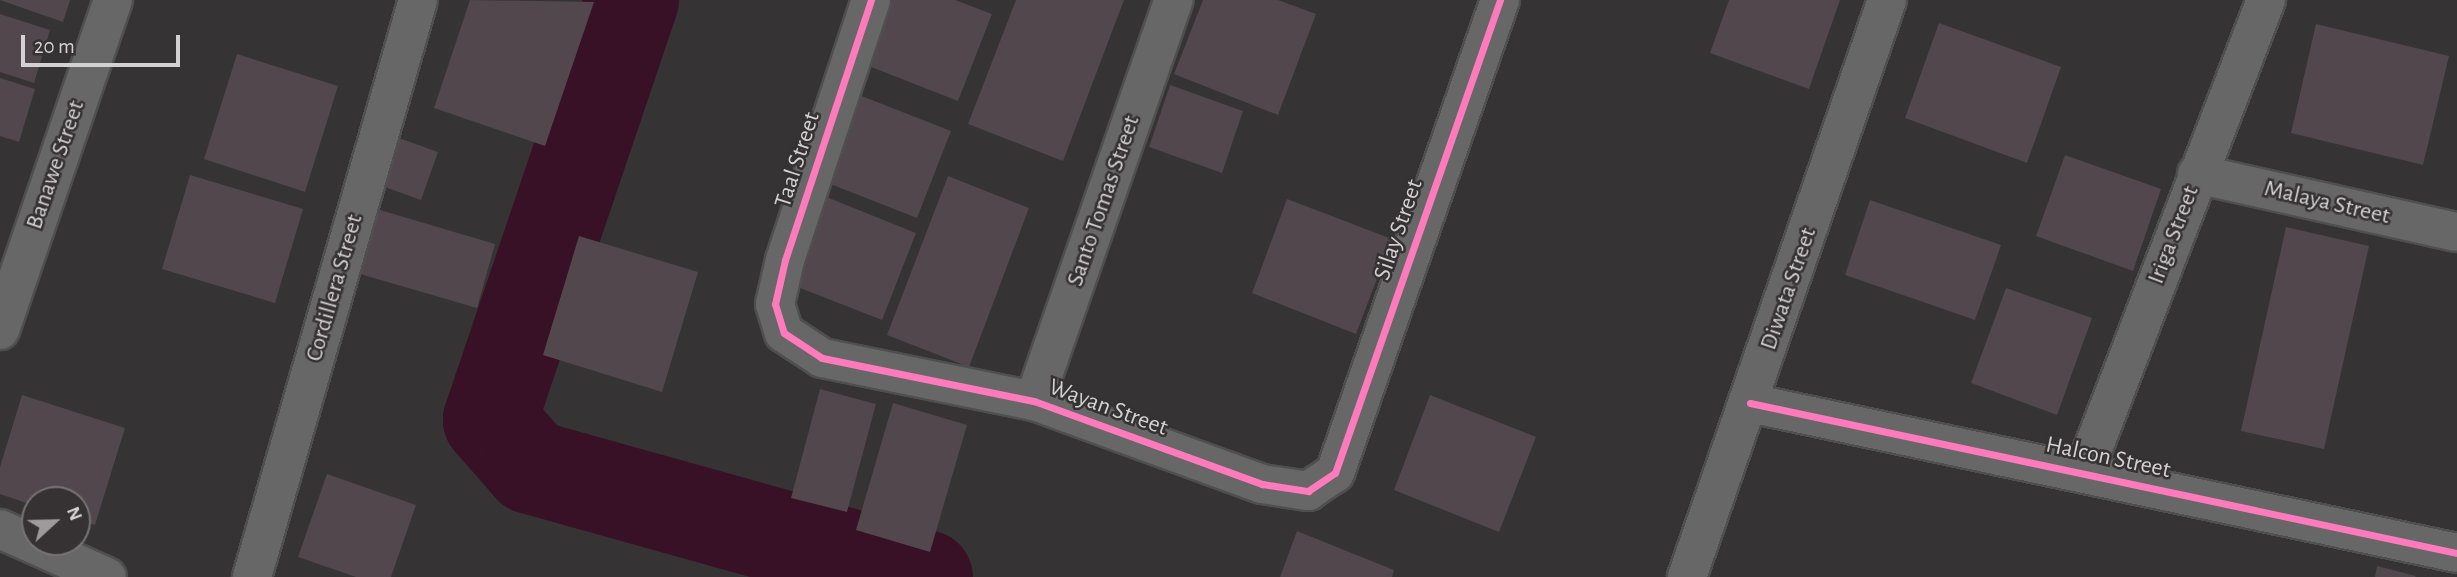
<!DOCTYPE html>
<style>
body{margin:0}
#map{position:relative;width:2457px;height:577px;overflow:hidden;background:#353334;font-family:"Alegreya Sans",sans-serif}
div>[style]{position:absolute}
.river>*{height:94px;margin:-47px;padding:0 47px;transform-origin:47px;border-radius:47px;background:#381126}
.building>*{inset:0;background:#51474c}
.roads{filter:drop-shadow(2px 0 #504f4f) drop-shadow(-2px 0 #504f4f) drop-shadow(0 2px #504f4f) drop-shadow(0 -2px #504f4f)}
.street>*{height:38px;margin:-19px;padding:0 19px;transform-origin:19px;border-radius:19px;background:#686767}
.cycleway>*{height:7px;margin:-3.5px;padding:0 3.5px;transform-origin:3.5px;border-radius:3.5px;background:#fd7abc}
span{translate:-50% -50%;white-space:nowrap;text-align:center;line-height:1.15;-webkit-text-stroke:5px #363234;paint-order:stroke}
.street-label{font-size:24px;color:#d3d1d2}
.north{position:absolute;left:21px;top:486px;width:70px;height:70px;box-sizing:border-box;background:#363234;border:2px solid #757273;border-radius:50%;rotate:68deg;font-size:19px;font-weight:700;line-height:28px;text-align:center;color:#d3d1d2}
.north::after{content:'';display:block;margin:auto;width:24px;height:32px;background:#9c9a9b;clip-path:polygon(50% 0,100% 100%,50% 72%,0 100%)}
.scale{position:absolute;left:21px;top:35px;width:159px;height:32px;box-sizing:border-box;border:4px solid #d3d1d2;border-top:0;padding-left:9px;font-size:21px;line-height:24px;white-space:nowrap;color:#d3d1d2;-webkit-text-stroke:5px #363234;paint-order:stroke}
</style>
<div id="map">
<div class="river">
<i style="left:632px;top:0;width:443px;rotate:108.7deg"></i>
<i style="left:490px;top:420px;width:62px;rotate:48.9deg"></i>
<i style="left:531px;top:467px;width:410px;rotate:15.6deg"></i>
</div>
<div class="building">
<i style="clip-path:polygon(0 0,70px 0,63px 22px)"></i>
<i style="clip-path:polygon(470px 0,594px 2px,545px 146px,434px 108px)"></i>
<i style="clip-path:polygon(885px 0,955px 0,992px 14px,958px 101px,861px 63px)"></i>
<i style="clip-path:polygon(1016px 0,1124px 0,1063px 161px,968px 124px)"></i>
<i style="clip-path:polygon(1203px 0,1278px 0,1316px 14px,1278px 115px,1174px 74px)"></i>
<i style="clip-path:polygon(1729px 0,1840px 0,1809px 89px,1710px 53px)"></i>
<i style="clip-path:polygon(0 14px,50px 30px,34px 83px,0 72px)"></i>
<i style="clip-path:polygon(1939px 23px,2061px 67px,2027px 163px,1905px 118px)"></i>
<i style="clip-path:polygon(2316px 24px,2449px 56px,2423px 165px,2291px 133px)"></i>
<i style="clip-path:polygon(237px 54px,338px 86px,305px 192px,204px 159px)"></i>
<i style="clip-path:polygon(0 78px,35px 89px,19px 142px,0 136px)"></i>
<i style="clip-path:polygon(1170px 85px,1243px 111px,1222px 173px,1149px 147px)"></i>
<i style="clip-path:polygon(854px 93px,951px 131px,917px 218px,820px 180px)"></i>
<i style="clip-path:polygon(385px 133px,438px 152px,421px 200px,368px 181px)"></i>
<i style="clip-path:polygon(2065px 155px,2161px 189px,2133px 271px,2036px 236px)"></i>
<i style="clip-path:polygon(190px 175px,303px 209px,275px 303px,162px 269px)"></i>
<i style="clip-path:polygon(948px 176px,1029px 208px,969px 367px,887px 335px)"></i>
<i style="clip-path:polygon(819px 194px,916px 233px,882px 320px,785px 282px)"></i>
<i style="clip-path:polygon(1287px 199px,1392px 239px,1356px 334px,1252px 293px)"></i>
<i style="clip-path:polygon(1870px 200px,2001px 245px,1975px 320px,1845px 275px)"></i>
<i style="clip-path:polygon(370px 207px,495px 244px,477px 308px,353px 272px)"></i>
<i style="clip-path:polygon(2286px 227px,2369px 246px,2324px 449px,2241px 431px)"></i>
<i style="clip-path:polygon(579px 236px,698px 272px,662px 392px,543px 355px)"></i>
<i style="clip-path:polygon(2006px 288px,2092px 318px,2057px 415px,1971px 383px)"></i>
<i style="clip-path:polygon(820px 389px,876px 404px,847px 512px,791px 498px)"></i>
<i style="clip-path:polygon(22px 395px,125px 428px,95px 525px,77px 519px,77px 500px,35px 500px,35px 506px,0 494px,0 467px)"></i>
<i style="clip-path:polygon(1430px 395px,1536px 437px,1499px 532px,1394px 490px)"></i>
<i style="clip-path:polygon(893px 403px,967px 425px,930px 552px,856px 530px)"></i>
<i style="clip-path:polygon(327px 474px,416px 505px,391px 577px,356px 577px,298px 557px)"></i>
<i style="clip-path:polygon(1297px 531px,1394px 570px,1392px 577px,1280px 577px)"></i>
<i style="clip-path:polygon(2377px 566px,2416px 576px,2415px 577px,2375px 577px)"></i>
</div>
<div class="roads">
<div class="street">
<i style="left:871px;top:0;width:274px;rotate:108.3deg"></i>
<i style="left:785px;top:260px;width:45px;rotate:102.8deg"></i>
<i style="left:775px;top:304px;width:30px;rotate:73deg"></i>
<i style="left:784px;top:333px;width:45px;rotate:33.3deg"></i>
<i style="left:822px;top:358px;width:216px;rotate:11.5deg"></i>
<i style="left:1034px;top:401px;width:243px;rotate:20deg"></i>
<i style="left:1262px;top:484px;width:47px;rotate:8.7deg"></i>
<i style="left:1308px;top:491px;width:32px;rotate:-34deg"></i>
<i style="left:1335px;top:473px;width:501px;rotate:-70.77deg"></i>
<i style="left:2197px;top:174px;width:266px;rotate:12.6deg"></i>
<i style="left:0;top:330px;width:349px;rotate:-71.1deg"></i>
<i style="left:1034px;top:401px;width:425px;rotate:-70.8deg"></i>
<i style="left:1750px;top:403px;width:723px;rotate:11.98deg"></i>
<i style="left:2084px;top:472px;width:506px;rotate:-68.91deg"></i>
<i style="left:0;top:529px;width:117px;rotate:24.2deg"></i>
<i style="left:252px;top:577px;width:600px;rotate:-73.95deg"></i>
<i style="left:1687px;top:577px;width:611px;rotate:-70.88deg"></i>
</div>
</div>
<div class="cycleway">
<i style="left:871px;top:0;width:274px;rotate:108.3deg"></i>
<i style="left:785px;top:260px;width:45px;rotate:102.8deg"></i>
<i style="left:775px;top:304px;width:30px;rotate:73deg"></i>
<i style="left:784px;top:333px;width:45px;rotate:33.3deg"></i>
<i style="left:822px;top:358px;width:216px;rotate:11.5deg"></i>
<i style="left:1034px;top:401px;width:243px;rotate:20deg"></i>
<i style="left:1262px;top:484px;width:47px;rotate:8.7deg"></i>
<i style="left:1308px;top:491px;width:32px;rotate:-34deg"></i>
<i style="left:1335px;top:473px;width:501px;rotate:-70.77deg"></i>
<i style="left:1750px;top:403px;width:723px;rotate:11.98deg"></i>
</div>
<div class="street-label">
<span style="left:798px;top:160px;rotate:-72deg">Taal Street</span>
<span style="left:56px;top:165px;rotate:-71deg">Banawe Street</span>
<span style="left:1104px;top:201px;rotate:-71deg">Santo Tomas Street</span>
<span style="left:2327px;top:203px;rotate:13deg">Malaya Street</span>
<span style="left:1399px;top:230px;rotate:-71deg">Silay Street</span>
<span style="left:2174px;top:235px;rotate:-69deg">Iriga Street</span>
<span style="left:335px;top:288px;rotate:-74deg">Cordillera Street</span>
<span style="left:1789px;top:289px;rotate:-71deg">Diwata Street</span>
<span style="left:1108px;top:408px;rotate:20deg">Wayan Street</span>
<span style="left:2108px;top:458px;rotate:12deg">Halcon Street</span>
</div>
<div class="north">N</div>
<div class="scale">20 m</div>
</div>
